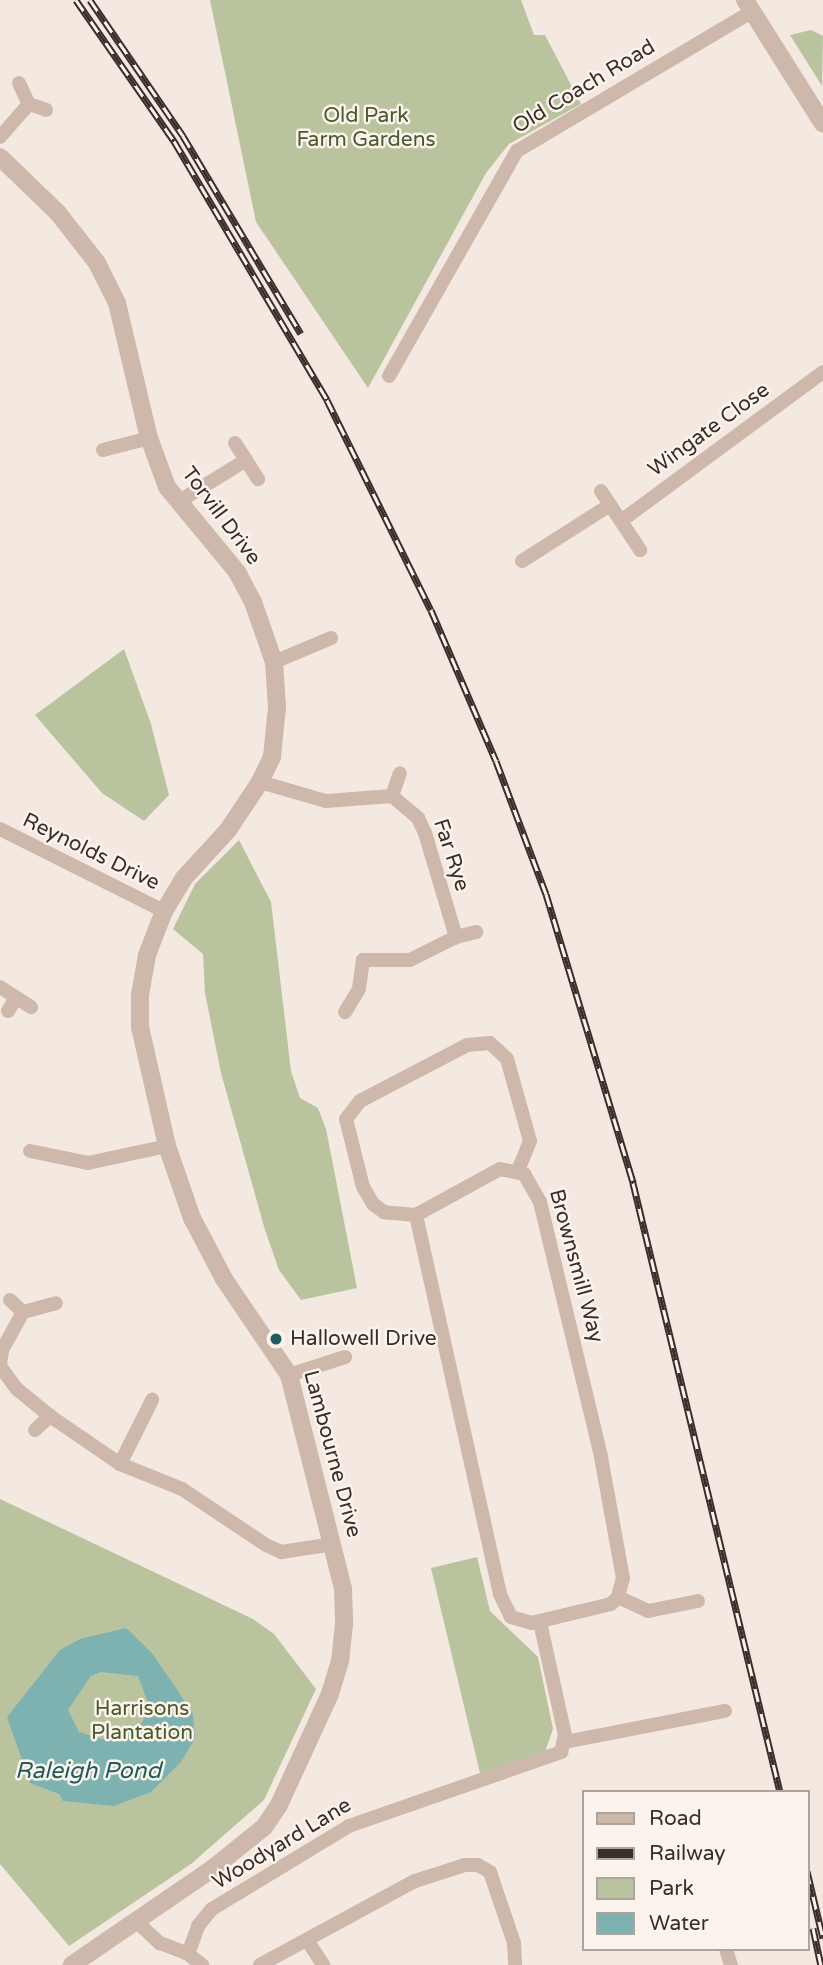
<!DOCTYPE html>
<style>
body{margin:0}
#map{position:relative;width:823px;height:1965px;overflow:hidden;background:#f4e9e0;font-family:"Varela Round",sans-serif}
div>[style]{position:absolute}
.green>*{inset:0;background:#b9c49f}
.water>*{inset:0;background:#7db2b1}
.minor>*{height:14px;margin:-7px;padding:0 7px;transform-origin:7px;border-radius:7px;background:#cdb8ab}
.tertiary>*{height:18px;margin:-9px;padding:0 9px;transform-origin:9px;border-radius:9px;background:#cdb8ab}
.rail>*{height:7px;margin-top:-3.5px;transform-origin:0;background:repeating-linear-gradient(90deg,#fbf3ec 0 13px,#3a2e2a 0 26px);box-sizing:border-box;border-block:2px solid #3a2e2a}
.dots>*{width:19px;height:19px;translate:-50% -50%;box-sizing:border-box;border:4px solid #fbf3ec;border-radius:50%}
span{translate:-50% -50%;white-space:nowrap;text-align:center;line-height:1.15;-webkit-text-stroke:5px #fbf3ec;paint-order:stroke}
.street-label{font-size:21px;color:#3a2e2a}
.park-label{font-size:21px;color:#4b592d}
.poi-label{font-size:21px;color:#3a2e2a}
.left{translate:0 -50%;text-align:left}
.water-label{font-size:23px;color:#1e5d5e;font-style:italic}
.legend{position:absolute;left:582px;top:1790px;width:228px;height:161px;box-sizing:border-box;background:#fbf3ec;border:2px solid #aea49e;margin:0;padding:9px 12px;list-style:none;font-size:21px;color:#3a2e2a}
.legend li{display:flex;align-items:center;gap:14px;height:35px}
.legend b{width:35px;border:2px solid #aea49e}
</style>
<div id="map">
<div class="green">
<i style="clip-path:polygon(210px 0,521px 0,534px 35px,545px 35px,581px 104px,509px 144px,486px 173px,368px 388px,256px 222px)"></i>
<i style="clip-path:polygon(811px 30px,823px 36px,822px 86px,790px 35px)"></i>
<i style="clip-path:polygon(124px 649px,151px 724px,169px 795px,144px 821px,102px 793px,35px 715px)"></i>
<i style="clip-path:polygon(239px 840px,271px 902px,291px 1071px,300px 1098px,318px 1108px,326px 1129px,357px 1288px,301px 1300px,279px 1270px,265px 1230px,221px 1073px,205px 993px,203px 954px,173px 929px,195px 884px)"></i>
<i style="clip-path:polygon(0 1499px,253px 1619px,274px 1634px,316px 1689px,264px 1800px,191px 1864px,69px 1946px,0 1864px)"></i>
<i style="clip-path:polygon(477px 1557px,490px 1611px,538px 1657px,553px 1729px,545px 1752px,480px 1773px,431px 1568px)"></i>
</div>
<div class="water">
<i style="clip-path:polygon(evenodd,126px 1628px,152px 1653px,182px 1697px,193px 1715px,195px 1738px,181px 1762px,151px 1792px,114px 1806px,63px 1801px,59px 1794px,30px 1783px,7px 1717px,60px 1650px,80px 1639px,126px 1628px,101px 1672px,138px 1676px,149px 1706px,142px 1723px,105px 1740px,79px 1732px,68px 1710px,91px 1676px,101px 1672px)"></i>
</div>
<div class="minor">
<i style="left:19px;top:83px;width:23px;rotate:65deg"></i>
<i style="left:29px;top:104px;width:18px;rotate:19deg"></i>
<i style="left:0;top:137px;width:44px;rotate:-48.7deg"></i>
<i style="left:389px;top:376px;width:259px;rotate:-60.4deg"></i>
<i style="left:517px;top:151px;width:272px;rotate:-30.7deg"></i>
<i style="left:235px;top:443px;width:43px;rotate:57.4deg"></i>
<i style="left:103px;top:450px;width:48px;rotate:-14.6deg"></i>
<i style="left:601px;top:491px;width:71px;rotate:56.5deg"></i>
<i style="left:178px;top:502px;width:80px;rotate:-31.7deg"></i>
<i style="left:621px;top:521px;width:251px;rotate:-36.4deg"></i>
<i style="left:522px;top:561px;width:104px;rotate:-32.5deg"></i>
<i style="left:274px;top:662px;width:62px;rotate:-22.8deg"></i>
<i style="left:260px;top:782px;width:69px;rotate:16.1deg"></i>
<i style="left:326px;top:801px;width:66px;rotate:-4.3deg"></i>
<i style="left:392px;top:796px;width:34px;rotate:40deg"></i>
<i style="left:418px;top:818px;width:17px;rotate:65deg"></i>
<i style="left:425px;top:833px;width:109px;rotate:73.4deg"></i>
<i style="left:456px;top:937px;width:51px;rotate:153.4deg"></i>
<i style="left:410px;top:960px;width:47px;rotate:180deg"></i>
<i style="left:363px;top:960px;width:29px;rotate:98deg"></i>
<i style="left:359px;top:989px;width:27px;rotate:121deg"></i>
<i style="left:392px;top:796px;width:24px;rotate:-71deg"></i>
<i style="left:0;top:829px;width:183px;rotate:26.6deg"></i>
<i style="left:456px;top:937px;width:21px;rotate:-14deg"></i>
<i style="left:0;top:987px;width:37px;rotate:33deg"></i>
<i style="left:8px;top:1011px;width:15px;rotate:-58deg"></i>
<i style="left:30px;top:1151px;width:59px;rotate:11.7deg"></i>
<i style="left:88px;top:1163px;width:81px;rotate:-12.1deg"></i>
<i style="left:500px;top:1169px;width:25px;rotate:12deg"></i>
<i style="left:524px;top:1174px;width:32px;rotate:60deg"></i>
<i style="left:540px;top:1202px;width:262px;rotate:76.5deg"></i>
<i style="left:601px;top:1457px;width:123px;rotate:79.7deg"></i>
<i style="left:623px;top:1578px;width:20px;rotate:105deg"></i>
<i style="left:618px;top:1597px;width:10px;rotate:135deg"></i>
<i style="left:611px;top:1604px;width:81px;rotate:166.5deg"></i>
<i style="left:532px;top:1623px;width:22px;rotate:-164deg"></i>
<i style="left:511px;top:1617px;width:25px;rotate:-116deg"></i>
<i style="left:500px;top:1594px;width:388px;rotate:-102.5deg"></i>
<i style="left:416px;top:1215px;width:96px;rotate:-28.7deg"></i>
<i style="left:416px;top:1215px;width:32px;rotate:-175deg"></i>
<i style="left:384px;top:1212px;width:14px;rotate:-144deg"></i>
<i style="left:373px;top:1204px;width:20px;rotate:-120deg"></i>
<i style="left:363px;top:1187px;width:70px;rotate:-104deg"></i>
<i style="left:346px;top:1119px;width:23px;rotate:-52deg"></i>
<i style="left:360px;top:1101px;width:121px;rotate:-27.6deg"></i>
<i style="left:467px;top:1045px;width:23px;rotate:-5deg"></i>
<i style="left:490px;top:1043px;width:23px;rotate:43deg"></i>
<i style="left:507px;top:1059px;width:85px;rotate:74.3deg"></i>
<i style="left:530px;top:1141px;width:31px;rotate:112deg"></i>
<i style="left:10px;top:1300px;width:18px;rotate:43deg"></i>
<i style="left:23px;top:1312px;width:34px;rotate:-15deg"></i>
<i style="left:0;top:1365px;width:15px;rotate:-82deg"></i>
<i style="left:2px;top:1350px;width:43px;rotate:-61.1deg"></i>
<i style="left:0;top:1366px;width:29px;rotate:54deg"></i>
<i style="left:17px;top:1389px;width:43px;rotate:39.3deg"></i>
<i style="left:50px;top:1416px;width:85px;rotate:34.4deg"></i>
<i style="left:120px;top:1464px;width:67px;rotate:22deg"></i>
<i style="left:182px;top:1489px;width:101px;rotate:33.7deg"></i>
<i style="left:266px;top:1545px;width:17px;rotate:25deg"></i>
<i style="left:281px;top:1552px;width:53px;rotate:-8.7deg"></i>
<i style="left:289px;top:1375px;width:59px;rotate:-17.8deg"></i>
<i style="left:35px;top:1430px;width:21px;rotate:-43deg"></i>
<i style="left:120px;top:1464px;width:72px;rotate:-63.4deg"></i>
<i style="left:618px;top:1597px;width:33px;rotate:25deg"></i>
<i style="left:648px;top:1611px;width:51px;rotate:-11.3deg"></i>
<i style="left:565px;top:1742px;width:163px;rotate:-11deg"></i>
<i style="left:136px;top:1921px;width:33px;rotate:43deg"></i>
<i style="left:160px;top:1943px;width:30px;rotate:21deg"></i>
<i style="left:188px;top:1954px;width:30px;rotate:-70deg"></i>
<i style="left:198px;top:1926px;width:22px;rotate:-51deg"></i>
<i style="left:212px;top:1909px;width:160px;rotate:-31.2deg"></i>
<i style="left:349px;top:1826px;width:225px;rotate:-19.2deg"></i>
<i style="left:561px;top:1752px;width:17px;rotate:-77deg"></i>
<i style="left:565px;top:1735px;width:116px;rotate:-102.5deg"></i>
<i style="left:307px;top:1940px;width:30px;rotate:57deg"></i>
<i style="left:726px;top:1949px;width:17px;rotate:73deg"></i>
<i style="left:188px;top:1954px;width:18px;rotate:38deg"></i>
<i style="left:260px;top:1965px;width:176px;rotate:-28.5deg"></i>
<i style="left:415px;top:1881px;width:52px;rotate:-17.7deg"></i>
<i style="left:465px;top:1865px;width:13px"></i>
<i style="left:478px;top:1865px;width:14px;rotate:30deg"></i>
<i style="left:490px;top:1872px;width:75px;rotate:71.3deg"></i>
<i style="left:514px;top:1943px;width:22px;rotate:87deg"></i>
</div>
<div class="tertiary">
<i style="left:745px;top:0;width:146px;rotate:57.8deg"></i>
<i style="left:0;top:157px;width:81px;rotate:44deg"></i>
<i style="left:58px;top:213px;width:63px;rotate:52deg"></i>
<i style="left:97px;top:263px;width:45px;rotate:63.4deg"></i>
<i style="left:117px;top:303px;width:139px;rotate:76.7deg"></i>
<i style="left:149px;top:438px;width:52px;rotate:69.8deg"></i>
<i style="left:167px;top:487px;width:110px;rotate:50.5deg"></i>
<i style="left:237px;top:572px;width:34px;rotate:62deg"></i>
<i style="left:253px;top:602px;width:64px;rotate:70.7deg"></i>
<i style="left:274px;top:662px;width:45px;rotate:86.2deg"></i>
<i style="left:277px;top:707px;width:50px;rotate:95.7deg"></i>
<i style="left:272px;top:757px;width:28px;rotate:116deg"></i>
<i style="left:260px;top:782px;width:58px;rotate:123.7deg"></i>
<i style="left:228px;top:830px;width:65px;rotate:132.5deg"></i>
<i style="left:184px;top:878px;width:39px;rotate:121deg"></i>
<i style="left:164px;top:911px;width:47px;rotate:111.1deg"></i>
<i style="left:147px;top:955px;width:41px;rotate:99.9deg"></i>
<i style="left:140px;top:995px;width:32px;rotate:90deg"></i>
<i style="left:140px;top:1027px;width:122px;rotate:77.2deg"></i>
<i style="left:167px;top:1146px;width:76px;rotate:70.9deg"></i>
<i style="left:192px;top:1218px;width:69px;rotate:62.3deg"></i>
<i style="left:224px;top:1279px;width:116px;rotate:55.9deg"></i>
<i style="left:289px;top:1375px;width:221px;rotate:75.8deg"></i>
<i style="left:343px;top:1589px;width:35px;rotate:88deg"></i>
<i style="left:344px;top:1624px;width:37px;rotate:96deg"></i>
<i style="left:340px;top:1661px;width:34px;rotate:107deg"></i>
<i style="left:330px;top:1694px;width:122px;rotate:114.7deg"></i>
<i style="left:279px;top:1805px;width:27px;rotate:124deg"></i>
<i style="left:264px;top:1827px;width:67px;rotate:141.1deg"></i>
<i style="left:212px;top:1869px;width:170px;rotate:145.6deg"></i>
</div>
<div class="rail">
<i style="left:76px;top:0;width:172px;rotate:55.2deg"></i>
<i style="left:174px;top:141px;width:301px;rotate:59.4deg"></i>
<i style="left:327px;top:400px;width:234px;rotate:63.7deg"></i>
<i style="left:431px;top:610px;width:164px;rotate:66.7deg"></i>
<i style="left:496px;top:761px;width:142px;rotate:69.4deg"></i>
<i style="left:546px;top:894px;width:302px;rotate:73.2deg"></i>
<i style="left:633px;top:1183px;width:626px;rotate:76.43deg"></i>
<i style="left:90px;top:0;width:165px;rotate:55.6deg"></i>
<i style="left:183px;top:136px;width:230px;rotate:59.2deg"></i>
<i style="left:807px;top:1871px;width:69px;rotate:76.6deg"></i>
<i style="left:813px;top:1928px;width:38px;rotate:78deg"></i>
</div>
<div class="dots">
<i style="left:276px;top:1339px;background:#1e5d5e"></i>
</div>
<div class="street-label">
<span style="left:584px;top:87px;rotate:-31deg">Old Coach Road</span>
<span style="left:709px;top:430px;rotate:-36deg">Wingate Close</span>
<span style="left:221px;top:516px;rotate:53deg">Torvill Drive</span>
<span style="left:91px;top:852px;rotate:26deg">Reynolds Drive</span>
<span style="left:451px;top:855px;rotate:72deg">Far Rye</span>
<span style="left:576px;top:1266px;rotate:75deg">Brownsmill Way</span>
<span style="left:332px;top:1454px;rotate:75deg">Lambourne Drive</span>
<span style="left:282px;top:1844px;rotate:-31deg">Woodyard Lane</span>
</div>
<div class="park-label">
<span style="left:366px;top:128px">Old Park<br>Farm Gardens</span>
<span style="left:142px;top:1721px">Harrisons<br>Plantation</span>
</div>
<div class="poi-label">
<span class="left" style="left:290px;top:1339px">Hallowell Drive</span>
</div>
<div class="water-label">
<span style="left:88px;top:1771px">Raleigh Pond</span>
</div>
<ul class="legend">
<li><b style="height:9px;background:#cdb8ab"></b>Road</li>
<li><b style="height:9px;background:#3a2e2a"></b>Railway</li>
<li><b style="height:19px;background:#b9c49f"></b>Park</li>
<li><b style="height:19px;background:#7db2b1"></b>Water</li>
</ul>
</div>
